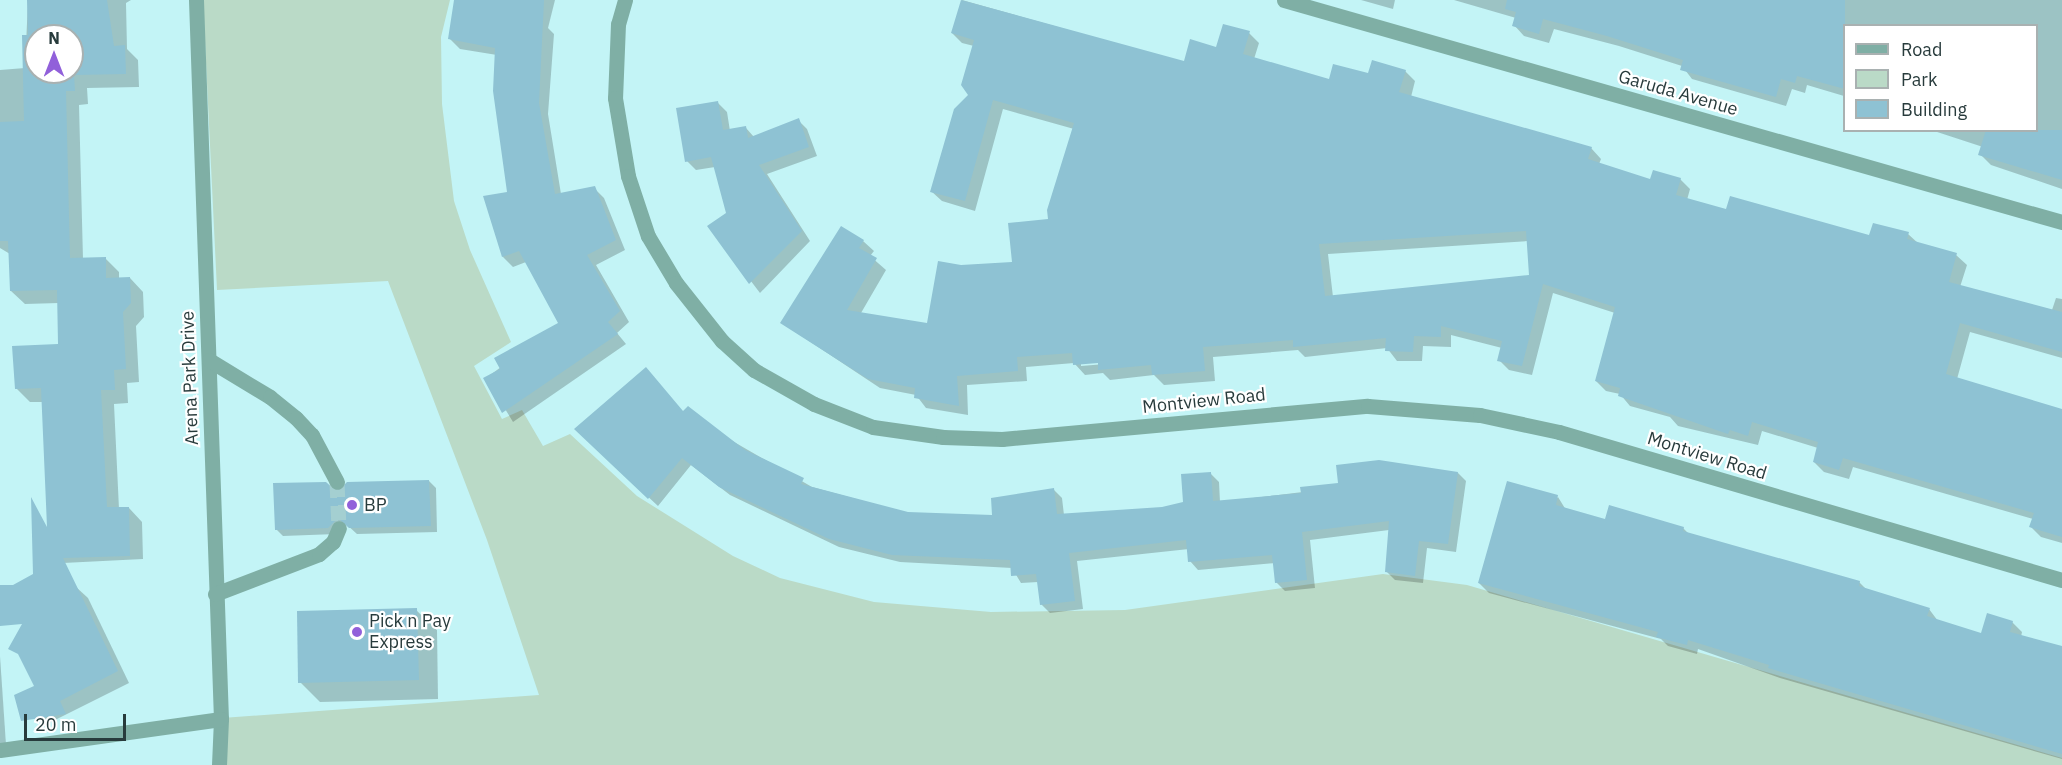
<!DOCTYPE html>
<style>
body{margin:0}
#map{position:relative;width:2062px;height:765px;overflow:hidden;background:#c3f4f6;font-family:"IBM Plex Sans",sans-serif}
div>[style]{position:absolute}
.green>*{inset:0;background:#badac7}
.shadow>*{inset:0;background:#0003}
.building>*{inset:0;background:#8ec2d3}
.minor-tunnel>*{height:15px;margin-top:-7.5px;transform-origin:0;background:repeating-linear-gradient(90deg,#a4cfd1 0 15px,transparent 0 23px)}
.minor>*{height:15px;margin:-7.5px;padding:0 7.5px;transform-origin:7.5px;border-radius:7.5px;background:#7fafa5}
.dots>*{width:16px;height:16px;translate:-50% -50%;box-sizing:border-box;border:3px solid #fff;border-radius:50%}
span{translate:-50% -50%;white-space:nowrap;text-align:center;line-height:1.15;-webkit-text-stroke:4.5px #fff;paint-order:stroke}
.street-label{font-size:18px;color:#283b3c}
.poi-label{font-size:18px;color:#283b3c}
.left{translate:0 -50%;text-align:left}
.legend{position:absolute;left:1843px;top:24px;width:195px;height:108px;box-sizing:border-box;background:#fff;border:2px solid #a9b1b1;margin:0;padding:8px 10px;list-style:none;font-size:18px;color:#283b3c}
.legend li{display:flex;align-items:center;gap:12px;height:30px}
.legend b{width:30px;border:2px solid #a9b1b1}
.north{position:absolute;left:24px;top:24px;width:60px;height:60px;box-sizing:border-box;background:#fff;border:2px solid #a9b1b1;border-radius:50%;rotate:0deg;font-size:16px;font-weight:700;line-height:24px;text-align:center;color:#283b3c}
.north::after{content:'';display:block;margin:auto;width:21px;height:27px;background:#9160da;clip-path:polygon(50% 0,100% 100%,50% 72%,0 100%)}
.scale{position:absolute;left:24px;top:714px;width:102px;height:27px;box-sizing:border-box;border:3px solid #283b3c;border-top:0;padding-left:8px;font-size:18px;line-height:21px;white-space:nowrap;color:#283b3c;-webkit-text-stroke:4px #fff;paint-order:stroke}
</style>
<div id="map">
<div class="green">
<i style="clip-path:polygon(203px 0,450px 0,441px 37px,442px 104px,454px 201px,470px 250px,511px 342px,474px 366px,502px 419px,522px 410px,543px 446px,570px 434px,637px 496px,733px 556px,780px 578px,874px 602px,991px 612px,1125px 610px,1383px 574px,1467px 585px,2062px 758px,2062px 765px,222px 765px,222px 718px,539px 695px,487px 540px,388px 281px,217px 290px)"></i>
</div>
<div class="shadow">
<i style="clip-path:polygon(evenodd,28px 0,131px 0,126px 3px,127px 49px,138px 60px,139px 87px,87px 88px,88px 104px,79px 105px,83px 259px,105px 258px,119px 272px,119px 279px,130px 278px,143px 292px,144px 317px,136px 326px,139px 382px,127px 383px,128px 403px,114px 404px,119px 509px,129px 508px,142px 522px,143px 559px,63px 563px,43px 402px,30px 402px,16px 388px,60px 345px,59px 303px,25px 304px,11px 291px,10px 254px,0 248px,0 70px,25px 68px,28px 0,36px 36px,72px 36px,72px 72px,36px 72px,36px 36px)"></i>
<i style="clip-path:polygon(455px 0,555px 0,548px 28px,554px 34px,548px 114px,561px 194px,594px 188px,604px 198px,625px 250px,596px 265px,629px 322px,617px 333px,626px 344px,513px 422px,486px 378px,560px 324px,526px 262px,513px 267px,503px 257px,509px 193px,497px 55px,460px 49px,450px 39px)"></i>
<i style="clip-path:polygon(evenodd,962px 0,1185px 63px,1249px 33px,1259px 43px,1254px 59px,1330px 81px,1405px 71px,1415px 81px,1411px 97px,1591px 148px,1601px 159px,1599px 164px,1651px 181px,1680px 179px,1690px 189px,1687px 200px,1727px 211px,1870px 237px,1908px 234px,1919px 244px,1956px 255px,1967px 265px,1960px 287px,2052px 310px,2056px 298px,2062px 299px,2062px 358px,1970px 332px,1957px 379px,2062px 410px,2062px 543px,2041px 537px,2031px 527px,2033px 519px,1853px 467px,1849px 479px,1824px 472px,1814px 462px,1818px 448px,1762px 431px,1758px 445px,1678px 426px,1670px 417px,1630px 406px,1620px 394px,1606px 391px,1596px 381px,1615px 313px,1553px 293px,1532px 375px,1509px 370px,1499px 360px,1502px 348px,1451px 335px,1451px 347px,1423px 346px,1422px 361px,1397px 361px,1387px 348px,1305px 357px,1298px 350px,1213px 357px,1215px 381px,1164px 385px,1154px 375px,1110px 380px,1103px 373px,1085px 375px,1074px 363px,1026px 367px,1027px 381px,967px 385px,968px 415px,926px 408px,916px 395px,880px 388px,782px 323px,863px 241px,874px 251px,870px 256px,886px 270px,861px 313px,928px 325px,960px 267px,1014px 263px,1049px 220px,1074px 129px,1003px 109px,975px 211px,942px 201px,931px 191px,970px 96px,974px 46px,962px 43px,952px 33px,962px 0,1528px 241px,1531px 276px,1333px 297px,1328px 254px,1528px 241px,962px 0,1105px 361px,1105px 364px,1081px 366px,1081px 363px,1105px 361px)"></i>
<i style="clip-path:polygon(1361px 0,1395px 0,1393px 9px)"></i>
<i style="clip-path:polygon(1454px 0,2062px 0,2062px 189px,1991px 165px,1980px 154px,1983px 147px,1931px 130px,2036px 130px,2036px 26px,1844px 26px,1844px 96px,1807px 85px,1805px 93px,1792px 89px,1786px 106px,1692px 79px,1682px 66px,1619px 46px,1554px 29px,1549px 43px,1524px 36px,1514px 25px,1516px 18px)"></i>
<i style="clip-path:polygon(717px 102px,727px 112px,730px 131px,746px 128px,754px 137px,798px 120px,807px 129px,817px 156px,767px 174px,810px 241px,760px 293px,709px 226px,728px 214px,715px 167px,696px 170px,687px 161px)"></i>
<i style="clip-path:polygon(684px 413px,812px 487px,907px 513px,994px 517px,1054px 490px,1062px 498px,1064px 515px,1163px 508px,1185px 503px,1210px 473px,1219px 482px,1220px 502px,1458px 473px,1466px 481px,1456px 552px,1427px 548px,1423px 583px,1395px 580px,1386px 571px,1389px 530px,1310px 540px,1315px 588px,1285px 591px,1276px 582px,1275px 563px,1198px 570px,1190px 561px,1189px 549px,1077px 561px,1083px 609px,1050px 613px,1041px 604px,1038px 582px,1021px 583px,1012px 568px,900px 562px,839px 547px,730px 495px,691px 465px,658px 506px,585px 438px)"></i>
<i style="clip-path:polygon(429px 481px,436px 488px,437px 532px,357px 534px,346px 524px,336px 534px,283px 536px,276px 529px)"></i>
<i style="clip-path:polygon(1558px 497px,1566px 510px,1606px 521px,1683px 528px,1690px 535px,1859px 582px,1867px 590px,1929px 609px,1938px 621px,1982px 635px,2012px 622px,2022px 632px,2021px 637px,2062px 648px,2062px 759px,1780px 678px,1698px 649px,1697px 654px,1668px 646px,1661px 639px,1489px 593px,1479px 583px)"></i>
<i style="clip-path:polygon(76px 587px,88px 598px,129px 683px,49px 723px,38px 712px)"></i>
<i style="clip-path:polygon(416px 610px,437px 630px,438px 699px,320px 702px,300px 682px)"></i>
<i style="clip-path:polygon(0 656px,6px 745px,0 746px)"></i>
</div>
<div class="building">
<i style="clip-path:polygon(evenodd,27px 0,107px 0,114px 46px,125px 45px,126px 74px,74px 75px,75px 91px,66px 91px,70px 258px,106px 257px,106px 278px,130px 277px,131px 303px,123px 312px,126px 369px,114px 370px,115px 390px,101px 390px,107px 507px,129px 507px,130px 556px,63px 558px,118px 671px,60px 701px,66px 714px,21px 721px,14px 695px,34px 686px,18px 654px,8px 649px,22px 624px,0 626px,0 585px,13px 585px,33px 574px,31px 497px,47px 527px,41px 388px,15px 389px,12px 346px,58px 344px,57px 290px,10px 291px,8px 241px,0 241px,0 122px,24px 121px,22px 35px,28px 35px,27px 0,36px 36px,72px 36px,72px 72px,36px 72px,36px 36px)"></i>
<i style="clip-path:polygon(454px 0,544px 0,539px 103px,555px 194px,595px 186px,616px 240px,587px 255px,620px 311px,608px 322px,618px 334px,502px 413px,483px 378px,500px 369px,494px 358px,558px 323px,519px 251px,502px 257px,483px 196px,507px 192px,493px 91px,495px 48px,448px 39px)"></i>
<i style="clip-path:polygon(evenodd,961px 0,1184px 61px,1190px 39px,1216px 47px,1223px 24px,1250px 31px,1243px 54px,1329px 79px,1333px 64px,1368px 73px,1372px 60px,1406px 70px,1399px 92px,1592px 147px,1588px 159px,1650px 179px,1653px 170px,1681px 178px,1676px 195px,1726px 209px,1730px 196px,1869px 235px,1873px 223px,1909px 232px,1907px 239px,1957px 253px,1949px 282px,2062px 312px,2062px 352px,1960px 323px,1946px 374px,2062px 409px,2062px 537px,2029px 527px,2034px 513px,1843px 458px,1839px 470px,1813px 462px,1818px 442px,1752px 422px,1748px 436px,1730px 430px,1728px 434px,1618px 396px,1620px 388px,1595px 381px,1615px 307px,1543px 284px,1522px 366px,1497px 361px,1502px 341px,1441px 326px,1441px 337px,1414px 336px,1413px 352px,1385px 351px,1386px 338px,1293px 347px,1293px 340px,1203px 347px,1205px 371px,1152px 375px,1151px 365px,1098px 370px,1098px 363px,1073px 365px,1072px 353px,1017px 357px,1018px 371px,957px 376px,959px 406px,914px 398px,915px 388px,868px 379px,780px 323px,841px 226px,864px 240px,859px 248px,877px 258px,847px 310px,927px 323px,938px 261px,961px 265px,1012px 262px,1008px 223px,1048px 219px,1047px 210px,1074px 123px,993px 100px,965px 201px,930px 192px,954px 109px,968px 95px,961px 85px,974px 40px,951px 33px,961px 0,1526px 231px,1529px 275px,1325px 296px,1319px 244px,1526px 231px)"></i>
<i style="clip-path:polygon(1507px 0,1845px 0,1845px 89px,1797px 76px,1795px 83px,1781px 79px,1776px 97px,1680px 70px,1683px 60px,1607px 36px,1543px 19px,1539px 34px,1512px 26px,1516px 12px,1505px 9px)"></i>
<i style="clip-path:polygon(718px 101px,723px 130px,746px 126px,748px 138px,799px 118px,809px 147px,759px 165px,802px 231px,749px 284px,707px 226px,726px 213px,711px 157px,685px 162px,676px 108px)"></i>
<i style="clip-path:polygon(1986px 130px,2062px 130px,2062px 180px,1978px 155px)"></i>
<i style="clip-path:polygon(646px 367px,683px 411px,688px 406px,745px 450px,804px 478px,801px 484px,908px 512px,992px 515px,991px 498px,1054px 488px,1057px 514px,1162px 507px,1183px 502px,1181px 474px,1211px 472px,1213px 501px,1301px 493px,1300px 487px,1338px 483px,1336px 465px,1379px 460px,1458px 472px,1448px 544px,1419px 541px,1415px 576px,1385px 572px,1389px 521px,1302px 532px,1307px 580px,1275px 583px,1272px 555px,1188px 562px,1186px 540px,1069px 553px,1075px 601px,1040px 605px,1036px 574px,1011px 576px,1010px 560px,892px 555px,829px 539px,719px 487px,682px 458px,648px 499px,574px 429px)"></i>
<i style="clip-path:polygon(429px 480px,431px 526px,349px 528px,338px 518px,328px 528px,275px 530px,273px 483px,326px 482px,337px 492px,347px 482px)"></i>
<i style="clip-path:polygon(1507px 481px,1558px 495px,1556px 505px,1605px 519px,1609px 505px,1684px 527px,1683px 531px,1860px 581px,1859px 586px,1930px 608px,1927px 616px,1981px 633px,1987px 613px,2013px 621px,2010px 632px,2062px 646px,2062px 754px,1768px 668px,1769px 665px,1688px 640px,1687px 645px,1656px 637px,1658px 632px,1478px 583px)"></i>
<i style="clip-path:polygon(417px 608px,419px 680px,298px 683px,297px 611px)"></i>
</div>
<div class="minor-tunnel">
<i style="left:337px;top:482px;width:46px;rotate:87.5deg"></i>
</div>
<div class="minor">
<i style="left:196px;top:0;width:719px;rotate:88.01deg"></i>
<i style="left:221px;top:719px;width:46px;rotate:92.5deg"></i>
<i style="left:625px;top:0;width:25px;rotate:106deg"></i>
<i style="left:618px;top:24px;width:74px;rotate:92.3deg"></i>
<i style="left:615px;top:98px;width:79px;rotate:80.5deg"></i>
<i style="left:628px;top:176px;width:63px;rotate:71.6deg"></i>
<i style="left:648px;top:236px;width:55px;rotate:59.2deg"></i>
<i style="left:676px;top:283px;width:74px;rotate:51.6deg"></i>
<i style="left:722px;top:341px;width:43px;rotate:42.2deg"></i>
<i style="left:754px;top:370px;width:69px;rotate:29.5deg"></i>
<i style="left:814px;top:404px;width:63px;rotate:21.3deg"></i>
<i style="left:873px;top:427px;width:71px;rotate:8.1deg"></i>
<i style="left:943px;top:437px;width:59px;rotate:1.9deg"></i>
<i style="left:1002px;top:439px;width:367px;rotate:-5.2deg"></i>
<i style="left:1368px;top:406px;width:112px;rotate:4.6deg"></i>
<i style="left:1480px;top:415px;width:81px;rotate:12.1deg"></i>
<i style="left:1559px;top:432px;width:524px;rotate:16.4deg"></i>
<i style="left:1284px;top:0;width:809px;rotate:15.93deg"></i>
<i style="left:209px;top:360px;width:71px;rotate:31.2deg"></i>
<i style="left:270px;top:397px;width:33px;rotate:39deg"></i>
<i style="left:296px;top:418px;width:23px;rotate:47deg"></i>
<i style="left:312px;top:435px;width:53px;rotate:62deg"></i>
<i style="left:215px;top:594px;width:111px;rotate:-21deg"></i>
<i style="left:319px;top:554px;width:18px;rotate:-41deg"></i>
<i style="left:333px;top:542px;width:15px;rotate:-67deg"></i>
<i style="left:0;top:750px;width:223px;rotate:-8deg"></i>
</div>
<div class="dots">
<i style="left:352px;top:505px;background:#9160da"></i>
<i style="left:357px;top:632px;background:#9160da"></i>
</div>
<div class="street-label">
<span style="left:1678px;top:93px;rotate:16deg">Garuda Avenue</span>
<span style="left:190px;top:378px;rotate:-92deg">Arena Park Drive</span>
<span style="left:1204px;top:401px;rotate:-6deg">Montview Road</span>
<span style="left:1707px;top:456px;rotate:17deg">Montview Road</span>
</div>
<div class="poi-label">
<span class="left" style="left:364px;top:505px">BP</span>
<span class="left" style="left:369px;top:632px">Pick n Pay<br>Express</span>
</div>
<ul class="legend">
<li><b style="height:8px;background:#7fafa5"></b>Road</li>
<li><b style="height:16px;background:#badac7"></b>Park</li>
<li><b style="height:16px;background:#8ec2d3"></b>Building</li>
</ul>
<div class="north">N</div>
<div class="scale">20 m</div>
</div>
